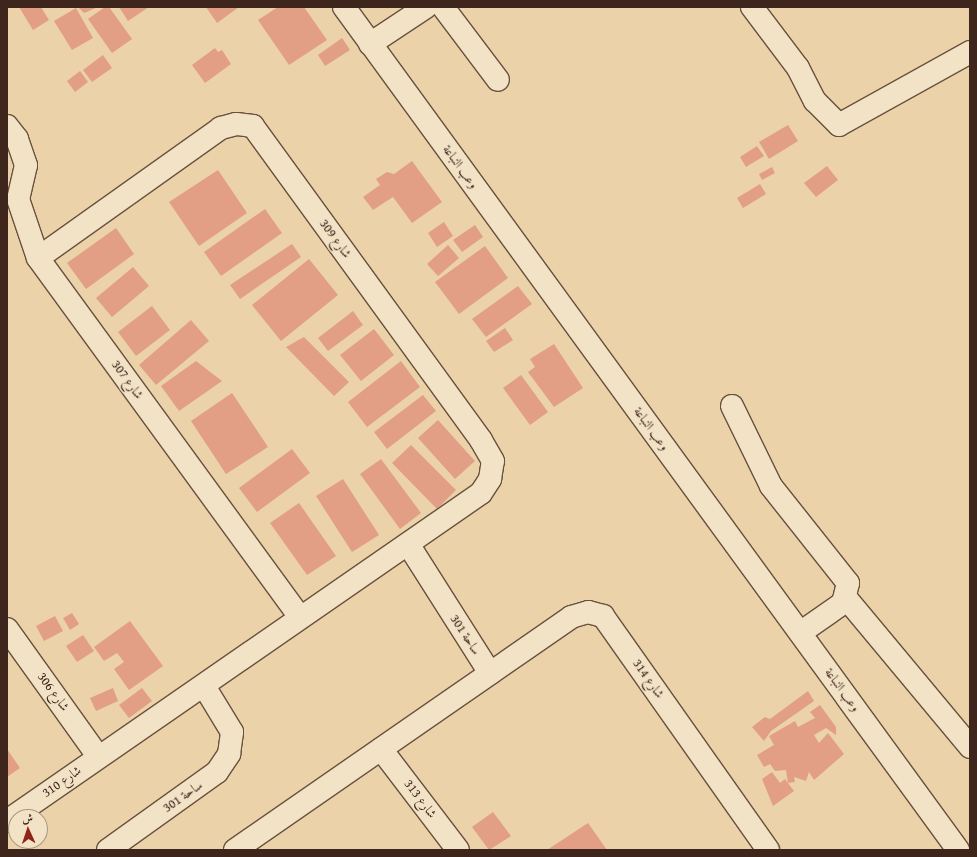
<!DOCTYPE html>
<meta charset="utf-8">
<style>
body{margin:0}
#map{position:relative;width:977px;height:857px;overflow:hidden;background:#ebd2a8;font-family:"Gentium Book Plus",Amiri,serif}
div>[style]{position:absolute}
.building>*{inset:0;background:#e29f85}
.roads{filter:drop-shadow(1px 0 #69513f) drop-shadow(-1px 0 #69513f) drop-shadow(0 1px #69513f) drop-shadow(0 -1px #69513f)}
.minor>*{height:22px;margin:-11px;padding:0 11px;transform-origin:11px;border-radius:11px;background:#f2e2c6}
span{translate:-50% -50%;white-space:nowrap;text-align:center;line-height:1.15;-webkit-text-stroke:3px #f2e2c6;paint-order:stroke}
.street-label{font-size:13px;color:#3e261c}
.frame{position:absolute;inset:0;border:8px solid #3e261c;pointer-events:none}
.north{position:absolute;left:8px;top:809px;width:40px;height:40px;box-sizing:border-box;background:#f2e2c6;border:1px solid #aa9782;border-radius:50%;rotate:357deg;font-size:11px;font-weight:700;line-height:16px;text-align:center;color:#3e261c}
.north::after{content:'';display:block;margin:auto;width:14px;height:18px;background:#8f2418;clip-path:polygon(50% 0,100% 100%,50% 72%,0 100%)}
</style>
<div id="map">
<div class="building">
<i style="clip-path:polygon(19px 7px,41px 7px,49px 20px,33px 30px)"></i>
<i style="clip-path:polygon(78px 7px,98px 7px,84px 13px)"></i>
<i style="clip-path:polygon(105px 7px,109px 7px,132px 39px,112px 53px,88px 19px)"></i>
<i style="clip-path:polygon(119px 7px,149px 7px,128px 21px)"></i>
<i style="clip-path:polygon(206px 7px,239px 7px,217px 23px)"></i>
<i style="clip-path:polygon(278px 7px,304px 7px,327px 40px,289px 65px,258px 20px)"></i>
<i style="clip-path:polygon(76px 8px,93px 38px,72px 50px,54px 21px)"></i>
<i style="clip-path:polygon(342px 38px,350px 50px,325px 66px,318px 55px)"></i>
<i style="clip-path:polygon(215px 48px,218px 52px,222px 50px,231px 64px,205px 83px,192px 65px)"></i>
<i style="clip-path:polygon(103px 55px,112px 68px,92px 82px,83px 70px)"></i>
<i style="clip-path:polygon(80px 71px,88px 82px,75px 92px,67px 81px)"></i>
<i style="clip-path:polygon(788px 125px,798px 141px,769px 159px,759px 142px)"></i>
<i style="clip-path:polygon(757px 146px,764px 156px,746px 167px,740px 157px)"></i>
<i style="clip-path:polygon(412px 161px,442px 202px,412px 223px,393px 197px,373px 210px,363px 197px,380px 185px,376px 179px,387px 172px,394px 174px)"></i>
<i style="clip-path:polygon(827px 166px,838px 180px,816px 197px,804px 183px)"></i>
<i style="clip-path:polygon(772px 167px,775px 173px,762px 180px,759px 174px)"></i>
<i style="clip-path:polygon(218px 170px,247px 213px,199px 246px,169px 202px)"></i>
<i style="clip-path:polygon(760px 184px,766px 194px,743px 208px,737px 198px)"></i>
<i style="clip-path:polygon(265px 209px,282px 233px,221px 276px,204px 252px)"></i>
<i style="clip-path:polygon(444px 222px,453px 236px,437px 247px,428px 233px)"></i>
<i style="clip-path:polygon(475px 225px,483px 237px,462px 252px,453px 240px)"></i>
<i style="clip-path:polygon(116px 228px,134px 254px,86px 289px,67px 263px)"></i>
<i style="clip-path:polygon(292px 244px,301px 257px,240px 299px,230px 285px)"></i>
<i style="clip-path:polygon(448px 245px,459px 258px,438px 276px,427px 264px)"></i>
<i style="clip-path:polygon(485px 246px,508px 278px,459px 314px,435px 282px)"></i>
<i style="clip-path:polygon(309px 259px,338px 295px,281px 341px,252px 305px)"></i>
<i style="clip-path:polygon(133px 267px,149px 286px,112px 317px,96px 298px)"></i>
<i style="clip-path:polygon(518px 286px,532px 304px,486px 337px,472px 319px)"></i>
<i style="clip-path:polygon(152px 306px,170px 330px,136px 356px,118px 332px)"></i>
<i style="clip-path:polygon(353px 311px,363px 325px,328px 351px,318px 338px)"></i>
<i style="clip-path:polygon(191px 320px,209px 341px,156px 385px,139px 365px)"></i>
<i style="clip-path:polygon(505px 328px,513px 340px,494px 352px,486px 341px)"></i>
<i style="clip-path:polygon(374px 329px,394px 355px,361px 381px,340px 355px)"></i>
<i style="clip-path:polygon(304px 337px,349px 382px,334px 396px,286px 347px)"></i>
<i style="clip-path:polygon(554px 344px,583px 388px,554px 407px,528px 372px,535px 367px,530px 359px)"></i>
<i style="clip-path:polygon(196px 361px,222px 381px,179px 411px,161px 386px)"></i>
<i style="clip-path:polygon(401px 361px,420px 387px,367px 427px,348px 402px)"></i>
<i style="clip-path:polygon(521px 375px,548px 412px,530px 425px,503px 388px)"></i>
<i style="clip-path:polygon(232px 393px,268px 447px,226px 474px,191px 421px)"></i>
<i style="clip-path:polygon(423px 395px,436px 411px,387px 449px,374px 432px)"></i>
<i style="clip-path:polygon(438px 420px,475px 461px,455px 479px,418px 438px)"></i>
<i style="clip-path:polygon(411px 445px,456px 490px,437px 509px,392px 463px)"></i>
<i style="clip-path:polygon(292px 449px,310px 473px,257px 512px,239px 488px)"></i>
<i style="clip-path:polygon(381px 459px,421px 513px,400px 529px,360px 474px)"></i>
<i style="clip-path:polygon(343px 479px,379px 535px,352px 552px,316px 496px)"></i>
<i style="clip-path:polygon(299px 503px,336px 556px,307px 575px,270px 523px)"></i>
<i style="clip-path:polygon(72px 613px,79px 624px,70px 630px,63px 618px)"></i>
<i style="clip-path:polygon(55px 616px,63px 631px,44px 641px,36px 626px)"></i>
<i style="clip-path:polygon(130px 621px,163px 666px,129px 690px,114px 669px,124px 662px,117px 653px,104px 661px,94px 647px)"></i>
<i style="clip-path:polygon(83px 635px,94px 651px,77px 662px,66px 646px)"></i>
<i style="clip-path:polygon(113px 688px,118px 701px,96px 711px,90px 698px)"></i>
<i style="clip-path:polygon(142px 688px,152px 701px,129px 718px,119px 705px)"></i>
<i style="clip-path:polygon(808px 691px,814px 701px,771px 731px,764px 741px,752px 727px,765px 717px,770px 719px)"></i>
<i style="clip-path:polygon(820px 705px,836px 727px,836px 735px,826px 728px,814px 735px,819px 743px,828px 733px,844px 754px,814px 780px,809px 772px,806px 781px,794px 777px,795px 782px,788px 783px,786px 770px,775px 771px,770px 764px,764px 767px,757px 755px,774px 745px,769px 736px,795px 721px,798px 727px,815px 718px,810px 712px)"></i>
<i style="clip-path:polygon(7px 749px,20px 768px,7px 777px)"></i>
<i style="clip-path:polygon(772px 772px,780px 783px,785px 779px,794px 791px,773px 806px,762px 779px)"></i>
<i style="clip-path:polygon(493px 812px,511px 836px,489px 850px,472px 827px)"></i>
<i style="clip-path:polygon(588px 823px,607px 850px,547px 850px)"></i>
</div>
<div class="roads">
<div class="minor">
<i style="left:344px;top:7px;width:1043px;rotate:53.93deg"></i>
<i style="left:443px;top:7px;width:91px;rotate:53deg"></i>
<i style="left:752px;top:7px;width:76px;rotate:53deg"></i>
<i style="left:798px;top:68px;width:37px;rotate:63deg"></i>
<i style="left:815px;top:101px;width:34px;rotate:45deg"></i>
<i style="left:839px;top:125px;width:150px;rotate:-29.1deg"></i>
<i style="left:370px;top:44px;width:67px;rotate:-33.5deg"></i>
<i style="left:7px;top:126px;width:16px;rotate:52deg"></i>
<i style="left:17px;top:139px;width:28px;rotate:71deg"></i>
<i style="left:26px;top:165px;width:35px;rotate:103deg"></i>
<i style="left:18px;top:199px;width:62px;rotate:71.3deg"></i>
<i style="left:38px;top:258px;width:444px;rotate:53.9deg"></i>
<i style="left:732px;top:406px;width:89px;rotate:64deg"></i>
<i style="left:771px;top:486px;width:124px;rotate:51.6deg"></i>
<i style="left:848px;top:583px;width:21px;rotate:104deg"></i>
<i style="left:843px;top:603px;width:52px;rotate:145.1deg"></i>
<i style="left:408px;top:544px;width:153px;rotate:57.6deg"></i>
<i style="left:846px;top:598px;width:194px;rotate:50.2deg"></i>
<i style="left:7px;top:629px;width:156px;rotate:54.4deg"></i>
<i style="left:381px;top:749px;width:127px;rotate:52.7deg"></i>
<i style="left:7px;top:821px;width:576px;rotate:-34.68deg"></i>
<i style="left:481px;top:493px;width:17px;rotate:-57deg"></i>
<i style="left:490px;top:479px;width:18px;rotate:-81deg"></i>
<i style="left:493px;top:461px;width:24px;rotate:-120deg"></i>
<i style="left:481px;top:440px;width:388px;rotate:-126deg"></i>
<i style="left:253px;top:126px;width:17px;rotate:-173deg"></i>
<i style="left:236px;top:124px;width:16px;rotate:165deg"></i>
<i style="left:221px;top:128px;width:224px;rotate:144.6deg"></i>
<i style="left:108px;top:850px;width:134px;rotate:-35.6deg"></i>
<i style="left:217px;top:772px;width:22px;rotate:-56deg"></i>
<i style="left:229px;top:754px;width:22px;rotate:-82deg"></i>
<i style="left:232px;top:732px;width:54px;rotate:-121.3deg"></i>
<i style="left:235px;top:850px;width:409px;rotate:-34.7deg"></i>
<i style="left:571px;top:617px;width:18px;rotate:-16deg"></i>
<i style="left:588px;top:612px;width:16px;rotate:15deg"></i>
<i style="left:603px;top:616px;width:286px;rotate:54.8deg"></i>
</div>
</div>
<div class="street-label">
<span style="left:460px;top:167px;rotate:54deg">وعب النباعة</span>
<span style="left:335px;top:239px;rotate:54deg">شارع 309</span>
<span style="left:127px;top:380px;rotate:54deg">شارع 307</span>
<span style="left:651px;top:429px;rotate:54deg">وعب النباعة</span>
<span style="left:465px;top:635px;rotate:57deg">ساحة 301</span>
<span style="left:648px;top:679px;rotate:55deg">شارع 314</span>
<span style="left:842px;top:690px;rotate:54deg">وعب النباعة</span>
<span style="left:53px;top:692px;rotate:54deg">شارع 306</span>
<span style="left:62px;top:782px;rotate:-35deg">شارع 310</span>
<span style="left:183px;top:797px;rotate:-35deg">ساحة 301</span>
<span style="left:420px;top:799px;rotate:53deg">شارع 313</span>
</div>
<div class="frame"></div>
<div class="north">ش</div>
</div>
